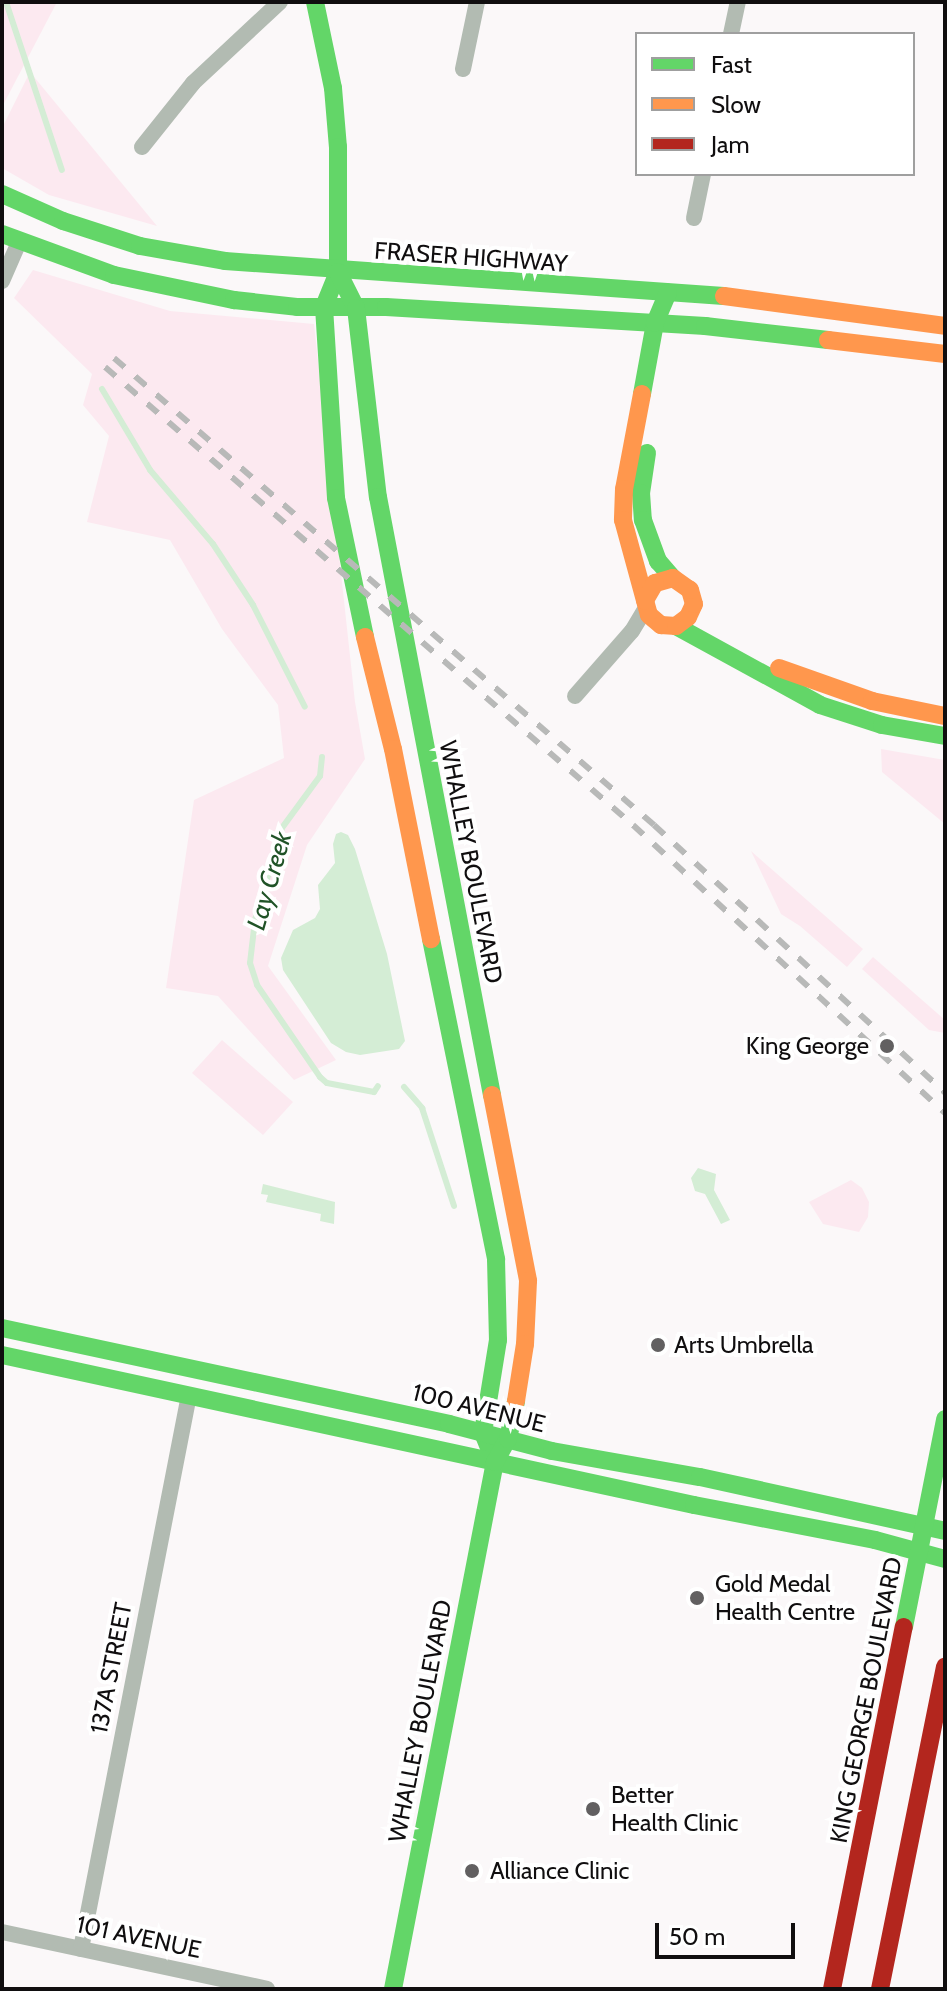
<!DOCTYPE html>
<style>
body{margin:0}
#map{position:relative;width:947px;height:1991px;overflow:hidden;background:#fbf8f9;font-family:Cabin,sans-serif}
div>[style]{position:absolute}
.green>*{inset:0;background:#fce9f0}
.water>*{inset:0;background:#d4edd5}
.stream>*{height:6px;margin:-3px;padding:0 3px;transform-origin:3px;border-radius:3px;background:#d4edd5}
.street>*{height:16px;margin:-8px;padding:0 8px;transform-origin:8px;border-radius:8px;background:#b2bbb2}
.fast>*{height:18px;margin:-9px;padding:0 9px;transform-origin:9px;border-radius:9px;background:#63d668}
.slow>*{height:18px;margin:-9px;padding:0 9px;transform-origin:9px;border-radius:9px;background:#ff974d}
.jam>*{height:18px;margin:-9px;padding:0 9px;transform-origin:9px;border-radius:9px;background:#b3261e}
.rail>*{height:6px;margin-top:-3px;transform-origin:0;background:repeating-linear-gradient(90deg,#b8b9b8 0 14px,transparent 0 28px)}
.dots>*{width:22px;height:22px;translate:-50% -50%;box-sizing:border-box;border:4px solid #fff;border-radius:50%}
span{translate:-50% -50%;white-space:nowrap;text-align:center;line-height:1.15;-webkit-text-stroke:8px #fff;paint-order:stroke}
.street-label{font-size:24px;color:#100e0f}
.poi-label{font-size:24px;color:#100e0f}
.right{translate:-100% -50%;text-align:right}
.left{translate:0 -50%;text-align:left}
.water-label{font-size:26px;color:#205327;font-style:italic}
.frame{position:absolute;inset:0;border:4px solid #100e0f;pointer-events:none}
.legend{position:absolute;left:635px;top:32px;width:280px;height:144px;box-sizing:border-box;background:#fff;border:2px solid #9f9f9f;margin:0;padding:10px 14px;list-style:none;font-size:24px;color:#100e0f}
.legend li{display:flex;align-items:center;gap:16px;height:40px}
.legend b{width:40px;border:2px solid #9f9f9f}
.scale{position:absolute;left:655px;top:1923px;width:140px;height:36px;box-sizing:border-box;border:4px solid #100e0f;border-top:0;padding-left:10px;font-size:24px;line-height:28px;white-space:nowrap;color:#100e0f;-webkit-text-stroke:6px #fff;paint-order:stroke}
</style>
<div id="map">
<div class="green">
<i style="clip-path:polygon(2px 2px,57px 2px,2px 107px)"></i>
<i style="clip-path:polygon(30px 72px,157px 226px,49px 195px,2px 168px,2px 128px)"></i>
<i style="clip-path:polygon(33px 270px,170px 311px,314px 324px,355px 702px,365px 759px,307px 845px,268px 966px,336px 1060px,294px 1080px,218px 996px,166px 988px,194px 800px,284px 758px,278px 705px,222px 629px,170px 540px,87px 522px,109px 436px,83px 405px,92px 374px,14px 298px)"></i>
<i style="clip-path:polygon(881px 749px,945px 760px,945px 824px,882px 772px)"></i>
<i style="clip-path:polygon(751px 851px,863px 949px,847px 967px,800px 926px,781px 914px)"></i>
<i style="clip-path:polygon(873px 957px,945px 1020px,945px 1033px,929px 1030px,862px 969px)"></i>
<i style="clip-path:polygon(222px 1040px,293px 1102px,263px 1135px,192px 1073px)"></i>
<i style="clip-path:polygon(851px 1180px,862px 1188px,869px 1202px,868px 1217px,859px 1232px,823px 1224px,809px 1202px)"></i>
</div>
<div class="water">
<i style="clip-path:polygon(341px 832px,348px 835px,355px 849px,387px 954px,405px 1041px,399px 1049px,360px 1055px,346px 1052px,331px 1043px,283px 970px,281px 958px,293px 930px,315px 918px,320px 909px,318px 885px,335px 863px,333px 844px,336px 834px)"></i>
<i style="clip-path:polygon(698px 1168px,716px 1174px,714px 1190px,730px 1220px,721px 1224px,705px 1194px,695px 1191px,691px 1178px)"></i>
<i style="clip-path:polygon(263px 1184px,335px 1202px,334px 1224px,320px 1221px,321px 1214px,266px 1202px,268px 1195px,261px 1194px)"></i>
</div>
<div class="stream">
<i style="left:6px;top:2px;width:177px;rotate:71.6deg"></i>
<i style="left:102px;top:389px;width:94px;rotate:59.3deg"></i>
<i style="left:150px;top:470px;width:97px;rotate:49.6deg"></i>
<i style="left:213px;top:544px;width:73px;rotate:56.7deg"></i>
<i style="left:253px;top:605px;width:114px;rotate:63deg"></i>
<i style="left:322px;top:757px;width:19px;rotate:96deg"></i>
<i style="left:320px;top:776px;width:64px;rotate:126.2deg"></i>
<i style="left:282px;top:828px;width:96px;rotate:106.4deg"></i>
<i style="left:255px;top:920px;width:43px;rotate:96.6deg"></i>
<i style="left:250px;top:963px;width:23px;rotate:72deg"></i>
<i style="left:257px;top:985px;width:112px;rotate:55.6deg"></i>
<i style="left:320px;top:1077px;width:9px;rotate:41deg"></i>
<i style="left:327px;top:1083px;width:48px;rotate:10.8deg"></i>
<i style="left:374px;top:1092px;width:7px;rotate:-56deg"></i>
<i style="left:404px;top:1087px;width:28px;rotate:49deg"></i>
<i style="left:422px;top:1108px;width:103px;rotate:71.9deg"></i>
</div>
<div class="street">
<i style="left:731px;top:34px;width:33px;rotate:-78deg"></i>
<i style="left:463px;top:69px;width:68px;rotate:-78.2deg"></i>
<i style="left:142px;top:147px;width:82px;rotate:-51.4deg"></i>
<i style="left:193px;top:83px;width:119px;rotate:-43deg"></i>
<i style="left:694px;top:218px;width:45px;rotate:-78.4deg"></i>
<i style="left:2px;top:281px;width:43px;rotate:-66.4deg"></i>
<i style="left:575px;top:696px;width:86px;rotate:-48.8deg"></i>
<i style="left:632px;top:631px;width:27px;rotate:-59deg"></i>
<i style="left:2px;top:1932px;width:271px;rotate:12.1deg"></i>
<i style="left:81px;top:1949px;width:564px;rotate:-78.97deg"></i>
</div>
<div class="fast">
<i style="left:315px;top:2px;width:88px;rotate:78.2deg"></i>
<i style="left:333px;top:88px;width:59px;rotate:85.2deg"></i>
<i style="left:338px;top:147px;width:125px;rotate:90deg"></i>
<i style="left:338px;top:272px;width:38px;rotate:112deg"></i>
<i style="left:324px;top:307px;width:191px;rotate:86.4deg"></i>
<i style="left:336px;top:498px;width:142px;rotate:78.2deg"></i>
<i style="left:2px;top:194px;width:67px;rotate:23.9deg"></i>
<i style="left:63px;top:221px;width:81px;rotate:18deg"></i>
<i style="left:140px;top:246px;width:86px;rotate:10deg"></i>
<i style="left:225px;top:261px;width:500px;rotate:4.01deg"></i>
<i style="left:2px;top:234px;width:119px;rotate:20.1deg"></i>
<i style="left:114px;top:275px;width:123px;rotate:11.8deg"></i>
<i style="left:234px;top:300px;width:63px;rotate:6.3deg"></i>
<i style="left:297px;top:307px;width:89px"></i>
<i style="left:386px;top:307px;width:320px;rotate:3.4deg"></i>
<i style="left:705px;top:326px;width:124px;rotate:6.5deg"></i>
<i style="left:338px;top:272px;width:40px;rotate:63.4deg"></i>
<i style="left:356px;top:308px;width:190px;rotate:83.4deg"></i>
<i style="left:378px;top:497px;width:609px;rotate:79.21deg"></i>
<i style="left:642px;top:394px;width:72px;rotate:-79.6deg"></i>
<i style="left:655px;top:323px;width:33px;rotate:-67deg"></i>
<i style="left:647px;top:453px;width:40px;rotate:98.5deg"></i>
<i style="left:641px;top:493px;width:27px;rotate:86deg"></i>
<i style="left:643px;top:520px;width:44px;rotate:69.9deg"></i>
<i style="left:658px;top:561px;width:23px;rotate:49deg"></i>
<i style="left:676px;top:626px;width:164px;rotate:28.7deg"></i>
<i style="left:820px;top:705px;width:65px;rotate:17.9deg"></i>
<i style="left:882px;top:725px;width:64px;rotate:9.9deg"></i>
<i style="left:431px;top:939px;width:327px;rotate:78.5deg"></i>
<i style="left:496px;top:1259px;width:81px;rotate:88.6deg"></i>
<i style="left:498px;top:1340px;width:94px;rotate:99.2deg"></i>
<i style="left:483px;top:1433px;width:31px;rotate:68deg"></i>
<i style="left:2px;top:1328px;width:457px;rotate:12.1deg"></i>
<i style="left:449px;top:1424px;width:106px;rotate:14.7deg"></i>
<i style="left:552px;top:1451px;width:150px;rotate:10deg"></i>
<i style="left:700px;top:1477px;width:251px;rotate:12.4deg"></i>
<i style="left:2px;top:1355px;width:708px;rotate:12.23deg"></i>
<i style="left:694px;top:1505px;width:184px;rotate:10.9deg"></i>
<i style="left:875px;top:1540px;width:73px;rotate:15.2deg"></i>
<i style="left:904px;top:1627px;width:212px;rotate:-78.8deg"></i>
<i style="left:393px;top:1989px;width:537px;rotate:-79.05deg"></i>
<i style="left:495px;top:1462px;width:26px;rotate:-61deg"></i>
<i style="left:508px;top:1439px;width:39px;rotate:-78deg"></i>
</div>
<div class="slow">
<i style="left:724px;top:296px;width:223px;rotate:7.7deg"></i>
<i style="left:828px;top:340px;width:118px;rotate:6.8deg"></i>
<i style="left:642px;top:394px;width:97px;rotate:100.7deg"></i>
<i style="left:624px;top:489px;width:31px;rotate:92deg"></i>
<i style="left:623px;top:520px;width:98px;rotate:74.7deg"></i>
<i style="left:649px;top:615px;width:16px;rotate:40deg"></i>
<i style="left:661px;top:625px;width:15px;rotate:4deg"></i>
<i style="left:676px;top:626px;width:15px;rotate:-37deg"></i>
<i style="left:688px;top:617px;width:14px;rotate:-65deg"></i>
<i style="left:694px;top:604px;width:15px;rotate:-106deg"></i>
<i style="left:690px;top:590px;width:21px;rotate:-145deg"></i>
<i style="left:673px;top:578px;width:19px;rotate:164deg"></i>
<i style="left:655px;top:583px;width:20px;rotate:120deg"></i>
<i style="left:365px;top:637px;width:115px;rotate:76deg"></i>
<i style="left:393px;top:749px;width:194px;rotate:78.7deg"></i>
<i style="left:779px;top:668px;width:99px;rotate:19.5deg"></i>
<i style="left:872px;top:701px;width:75px;rotate:11.6deg"></i>
<i style="left:492px;top:1095px;width:189px;rotate:79deg"></i>
<i style="left:528px;top:1281px;width:63px;rotate:92.7deg"></i>
<i style="left:525px;top:1344px;width:58px;rotate:99deg"></i>
</div>
<div class="jam">
<i style="left:832px;top:1989px;width:369px;rotate:-78.8deg"></i>
<i style="left:880px;top:1989px;width:329px;rotate:-78.6deg"></i>
</div>
<div class="rail">
<i style="left:114px;top:358px;width:714px;rotate:40.85deg"></i>
<i style="left:654px;top:825px;width:396px;rotate:42.6deg"></i>
<i style="left:105px;top:367px;width:699px;rotate:40.94deg"></i>
<i style="left:633px;top:825px;width:425px;rotate:42.7deg"></i>
</div>
<div class="dots">
<i style="left:887px;top:1046px;background:#626061"></i>
<i style="left:658px;top:1345px;background:#626061"></i>
<i style="left:697px;top:1598px;background:#626061"></i>
<i style="left:593px;top:1809px;background:#626061"></i>
<i style="left:472px;top:1871px;background:#626061"></i>
</div>
<div class="street-label">
<span style="left:471px;top:257px;rotate:4deg">FRASER HIGHWAY</span>
<span style="left:471px;top:862px;rotate:79deg">WHALLEY BOULEVARD</span>
<span style="left:479px;top:1408px;rotate:14deg">100 AVENUE</span>
<span style="left:111px;top:1668px;rotate:-79deg">137A STREET</span>
<span style="left:866px;top:1700px;rotate:-79deg">KING GEORGE BOULEVARD</span>
<span style="left:420px;top:1721px;rotate:-79deg">WHALLEY BOULEVARD</span>
<span style="left:139px;top:1937px;rotate:12deg">101 AVENUE</span>
</div>
<div class="poi-label">
<span class="right" style="left:869px;top:1046px">King George</span>
<span class="left" style="left:674px;top:1345px">Arts Umbrella</span>
<span class="left" style="left:715px;top:1598px">Gold Medal<br>Health Centre</span>
<span class="left" style="left:611px;top:1809px">Better<br>Health Clinic</span>
<span class="left" style="left:490px;top:1871px">Alliance Clinic</span>
</div>
<div class="water-label">
<span style="left:270px;top:881px;rotate:-74deg">Lay Creek</span>
</div>
<div class="frame"></div>
<ul class="legend">
<li><b style="height:10px;background:#63d668"></b>Fast</li>
<li><b style="height:10px;background:#ff974d"></b>Slow</li>
<li><b style="height:10px;background:#b3261e"></b>Jam</li>
</ul>
<div class="scale">50 m</div>
</div>
